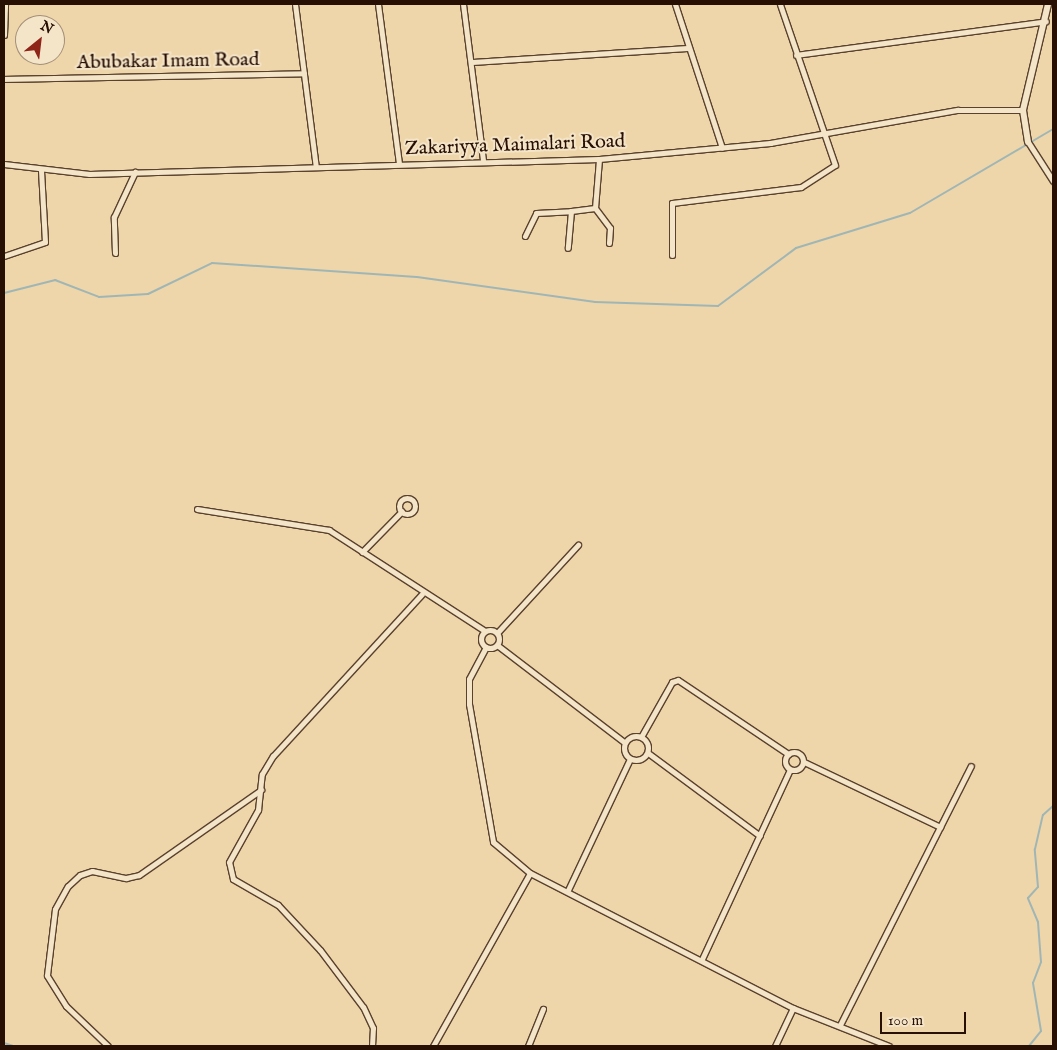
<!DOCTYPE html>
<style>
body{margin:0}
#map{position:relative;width:1057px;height:1050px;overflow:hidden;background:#eed6aa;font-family:"IM FELL English",serif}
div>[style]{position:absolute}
.stream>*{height:2px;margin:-1px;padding:0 1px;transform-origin:1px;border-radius:1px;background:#a0b6b5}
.roads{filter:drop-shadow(1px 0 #59412d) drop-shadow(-1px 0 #59412d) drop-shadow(0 1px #59412d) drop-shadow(0 -1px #59412d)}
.minor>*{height:5px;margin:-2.5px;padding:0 2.5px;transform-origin:2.5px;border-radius:2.5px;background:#f4e4c8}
.minor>.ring{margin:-2.5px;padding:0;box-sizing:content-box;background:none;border:5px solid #f4e4c8;border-radius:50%}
.tertiary>*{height:6px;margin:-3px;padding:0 3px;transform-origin:3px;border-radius:3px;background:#f4e4c8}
span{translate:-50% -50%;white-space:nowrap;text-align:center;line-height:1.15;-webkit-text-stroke:4px #f4e4c8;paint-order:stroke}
.street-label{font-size:20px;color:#270f03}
.frame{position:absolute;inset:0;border:5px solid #270f03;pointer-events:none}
.north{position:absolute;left:15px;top:15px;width:50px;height:50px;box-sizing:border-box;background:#f4e4c8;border:1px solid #a28f79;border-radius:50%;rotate:29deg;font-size:14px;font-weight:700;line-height:20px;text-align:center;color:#270f03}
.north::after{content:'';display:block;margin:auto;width:18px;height:22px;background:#8f2418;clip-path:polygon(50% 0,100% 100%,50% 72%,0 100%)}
.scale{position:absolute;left:880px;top:1012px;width:86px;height:22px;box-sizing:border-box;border:2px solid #270f03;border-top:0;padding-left:6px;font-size:15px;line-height:18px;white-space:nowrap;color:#270f03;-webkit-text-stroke:4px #f4e4c8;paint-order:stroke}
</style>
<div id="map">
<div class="stream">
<i style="left:4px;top:293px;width:53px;rotate:-14.3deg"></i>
<i style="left:55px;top:280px;width:47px;rotate:21.1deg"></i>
<i style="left:99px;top:297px;width:49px;rotate:-3.5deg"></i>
<i style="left:148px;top:294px;width:71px;rotate:-25.8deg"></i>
<i style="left:212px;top:263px;width:205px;rotate:3.9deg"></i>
<i style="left:417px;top:277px;width:180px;rotate:8deg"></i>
<i style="left:595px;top:302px;width:123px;rotate:1.9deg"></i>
<i style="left:718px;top:306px;width:97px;rotate:-36.6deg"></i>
<i style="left:796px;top:248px;width:119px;rotate:-17.1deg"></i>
<i style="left:910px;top:213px;width:166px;rotate:-30.4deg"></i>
<i style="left:4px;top:1043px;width:9px;rotate:18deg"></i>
<i style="left:1029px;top:1046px;width:19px;rotate:-51deg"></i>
<i style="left:1041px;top:1031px;width:49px;rotate:-99.5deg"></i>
<i style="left:1033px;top:983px;width:22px;rotate:-69deg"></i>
<i style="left:1041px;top:962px;width:40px;rotate:-94.3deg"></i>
<i style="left:1038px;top:922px;width:26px;rotate:-113deg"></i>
<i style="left:1028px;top:898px;width:15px;rotate:-48deg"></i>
<i style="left:1038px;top:887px;width:38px;rotate:-95deg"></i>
<i style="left:1035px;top:849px;width:35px;rotate:-77deg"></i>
<i style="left:1043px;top:815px;width:13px;rotate:-42deg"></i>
</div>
<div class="roads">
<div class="minor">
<i style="left:295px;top:4px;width:164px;rotate:82.7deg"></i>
<i style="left:378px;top:4px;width:161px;rotate:82.5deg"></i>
<i style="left:463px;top:4px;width:158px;rotate:82.7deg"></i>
<i style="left:675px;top:4px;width:151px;rotate:71.9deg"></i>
<i style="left:4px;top:35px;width:31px;rotate:-88deg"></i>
<i style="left:796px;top:55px;width:252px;rotate:-7.7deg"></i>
<i style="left:471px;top:62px;width:218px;rotate:-3.7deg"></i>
<i style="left:4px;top:79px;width:300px;rotate:-1.1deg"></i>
<i style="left:1028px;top:142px;width:46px;rotate:57.3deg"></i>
<i style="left:4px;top:164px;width:86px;rotate:6.7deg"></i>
<i style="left:89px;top:174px;width:510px;rotate:-1.68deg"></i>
<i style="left:599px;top:159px;width:172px;rotate:-5.3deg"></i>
<i style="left:770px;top:143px;width:191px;rotate:-10deg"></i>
<i style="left:958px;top:110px;width:65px"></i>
<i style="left:595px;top:208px;width:25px;rotate:53deg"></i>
<i style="left:610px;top:228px;width:15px;rotate:94deg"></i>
<i style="left:571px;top:211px;width:24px;rotate:-7deg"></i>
<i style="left:595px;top:208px;width:49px;rotate:-85.3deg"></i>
<i style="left:525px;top:236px;width:25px;rotate:-64deg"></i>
<i style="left:536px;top:213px;width:35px;rotate:-3deg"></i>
<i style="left:571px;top:211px;width:37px;rotate:95deg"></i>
<i style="left:115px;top:253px;width:36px;rotate:-92deg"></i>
<i style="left:114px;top:217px;width:50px;rotate:-65deg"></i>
<i style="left:672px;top:255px;width:52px;rotate:-90deg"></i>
<i style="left:672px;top:203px;width:130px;rotate:-7.1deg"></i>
<i style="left:801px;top:187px;width:40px;rotate:-32.9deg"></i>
<i style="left:835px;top:165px;width:170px;rotate:-108.9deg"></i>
<i style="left:4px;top:256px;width:43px;rotate:-18.9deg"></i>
<i style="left:45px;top:242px;width:72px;rotate:-93.2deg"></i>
<i class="ring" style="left:399px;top:498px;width:11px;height:11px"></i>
<i style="left:197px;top:509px;width:134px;rotate:9deg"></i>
<i style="left:329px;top:530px;width:186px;rotate:32.9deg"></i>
<i style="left:362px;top:552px;width:57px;rotate:-45.7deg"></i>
<i class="ring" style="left:481px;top:630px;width:13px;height:13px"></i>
<i style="left:497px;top:633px;width:120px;rotate:-47.4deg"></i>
<i style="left:497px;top:645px;width:161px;rotate:37.4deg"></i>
<i style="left:486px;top:647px;width:36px;rotate:118deg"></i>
<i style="left:469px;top:679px;width:25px;rotate:90deg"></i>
<i style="left:469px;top:704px;width:140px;rotate:80.1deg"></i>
<i style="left:493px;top:842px;width:48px;rotate:40deg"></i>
<i style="left:530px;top:873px;width:296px;rotate:27.2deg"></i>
<i style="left:793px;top:1008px;width:103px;rotate:21.6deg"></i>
<i class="ring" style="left:624px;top:736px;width:19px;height:19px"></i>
<i style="left:641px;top:737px;width:63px;rotate:-60.6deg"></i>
<i style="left:672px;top:682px;width:6px;rotate:-18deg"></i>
<i style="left:678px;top:680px;width:133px;rotate:33.9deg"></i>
<i class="ring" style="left:785px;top:752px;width:13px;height:13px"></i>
<i style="left:648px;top:753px;width:139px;rotate:36.5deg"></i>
<i style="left:804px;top:762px;width:151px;rotate:25.5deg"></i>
<i style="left:568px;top:890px;width:145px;rotate:-64.7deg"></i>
<i style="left:702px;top:959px;width:209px;rotate:-65.1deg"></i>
<i style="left:840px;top:1025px;width:290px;rotate:-63.2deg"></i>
<i style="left:108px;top:1046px;width:58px;rotate:-136.4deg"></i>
<i style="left:66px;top:1006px;width:36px;rotate:-122deg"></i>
<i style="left:47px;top:975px;width:66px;rotate:-83.1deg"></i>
<i style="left:55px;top:909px;width:26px;rotate:-61deg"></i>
<i style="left:68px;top:886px;width:16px;rotate:-43deg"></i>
<i style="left:80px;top:875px;width:13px;rotate:-18deg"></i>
<i style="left:92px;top:871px;width:35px;rotate:12deg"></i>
<i style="left:126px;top:878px;width:13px;rotate:-13deg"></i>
<i style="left:139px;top:875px;width:149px;rotate:-34.9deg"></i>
<i style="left:372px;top:1046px;width:18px;rotate:-87deg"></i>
<i style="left:373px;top:1028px;width:23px;rotate:-115deg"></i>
<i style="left:363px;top:1007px;width:71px;rotate:-127deg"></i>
<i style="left:320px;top:950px;width:62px;rotate:-133deg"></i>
<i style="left:278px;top:905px;width:52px;rotate:-150deg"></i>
<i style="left:233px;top:879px;width:17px;rotate:-103deg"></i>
<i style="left:229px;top:862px;width:60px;rotate:-60.9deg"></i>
<i style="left:258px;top:810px;width:36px;rotate:-84deg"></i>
<i style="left:262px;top:774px;width:21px;rotate:-59deg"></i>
<i style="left:273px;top:756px;width:220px;rotate:-47.4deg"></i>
<i style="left:433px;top:1046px;width:198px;rotate:-60.7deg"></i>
<i style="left:528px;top:1046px;width:40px;rotate:-68deg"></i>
<i style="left:775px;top:1046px;width:42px;rotate:-64.7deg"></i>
</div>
<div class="tertiary">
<i style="left:1028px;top:142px;width:32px;rotate:-99deg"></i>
<i style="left:1023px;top:110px;width:109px;rotate:-76.7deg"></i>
</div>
</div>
<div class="street-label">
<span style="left:168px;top:61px;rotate:-1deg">Abubakar Imam Road</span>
<span style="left:515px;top:145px;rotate:-2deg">Zakariyya Maimalari Road</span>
</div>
<div class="frame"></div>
<div class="north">N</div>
<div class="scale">100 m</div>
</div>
